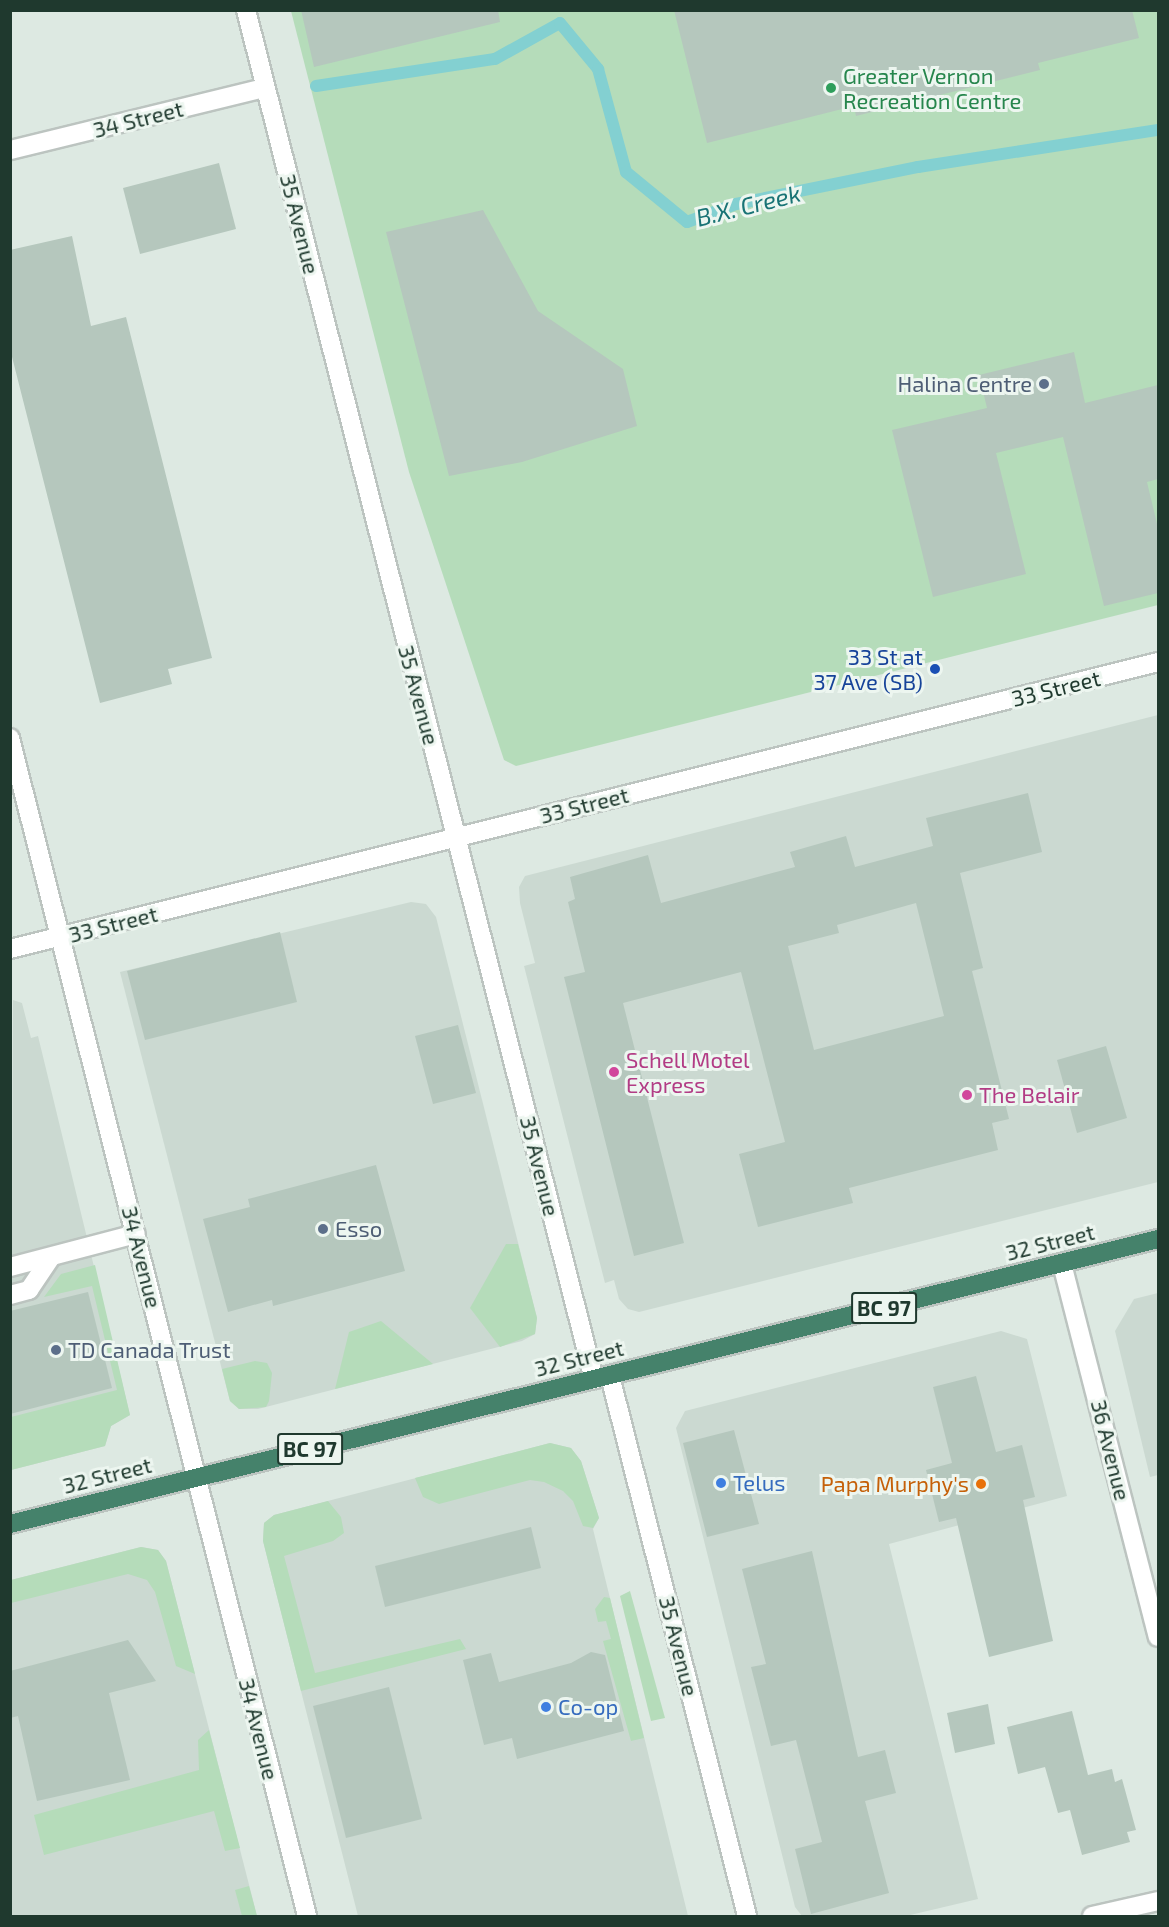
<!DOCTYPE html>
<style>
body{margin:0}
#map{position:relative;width:1169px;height:1927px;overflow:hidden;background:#dde9e2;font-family:"Exo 2",sans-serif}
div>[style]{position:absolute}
.built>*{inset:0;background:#cbd9d1}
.green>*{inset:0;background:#b5dcba}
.stream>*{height:12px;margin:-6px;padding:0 6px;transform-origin:6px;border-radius:6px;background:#83d0d1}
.building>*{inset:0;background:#b5c7bd}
.roads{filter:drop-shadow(2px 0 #bcc4c0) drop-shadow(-2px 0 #bcc4c0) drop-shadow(0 2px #bcc4c0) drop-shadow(0 -2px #bcc4c0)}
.service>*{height:18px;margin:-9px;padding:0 9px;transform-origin:9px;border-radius:9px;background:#fff}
.minor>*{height:18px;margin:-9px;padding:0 9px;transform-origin:9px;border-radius:9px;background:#fff}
.trunk>*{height:18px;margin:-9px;padding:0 9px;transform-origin:9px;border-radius:9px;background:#45826b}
.dots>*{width:16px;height:16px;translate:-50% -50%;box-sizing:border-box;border:3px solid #edf6f0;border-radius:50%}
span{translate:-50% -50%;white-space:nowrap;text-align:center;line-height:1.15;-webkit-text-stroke:6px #edf6f0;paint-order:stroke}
.shield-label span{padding:2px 4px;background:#edf6f0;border:2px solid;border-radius:4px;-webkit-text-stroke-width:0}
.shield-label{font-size:21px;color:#1f392e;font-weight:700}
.leisure-label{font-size:22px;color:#27864d}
.left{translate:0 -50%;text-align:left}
.street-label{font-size:22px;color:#1f392e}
.service-label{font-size:22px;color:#4e5e75}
.right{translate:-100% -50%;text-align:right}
.transit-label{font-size:22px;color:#164399}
.hotel-label{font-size:22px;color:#b23c85}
.shop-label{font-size:22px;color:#366cbe}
.food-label{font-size:22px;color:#c56008}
.water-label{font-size:24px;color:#197375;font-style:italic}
.frame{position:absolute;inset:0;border:12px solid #1f392e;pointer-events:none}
</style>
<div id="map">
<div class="built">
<i style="clip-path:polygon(1158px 715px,1158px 1182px,639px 1312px,628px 1309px,619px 1299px,614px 1280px,605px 1283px,524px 966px,535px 963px,520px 903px,519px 887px,525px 876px)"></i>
<i style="clip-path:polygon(411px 902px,426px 904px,436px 917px,537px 1318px,535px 1334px,522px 1341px,258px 1409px,239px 1409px,230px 1401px,120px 972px)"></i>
<i style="clip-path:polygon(13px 1000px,22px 1003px,31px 1038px,38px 1036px,130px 1415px,111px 1426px,105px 1446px,11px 1470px)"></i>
<i style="clip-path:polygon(1158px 1293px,1158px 1475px,1150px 1477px,1115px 1331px,1134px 1299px)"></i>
<i style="clip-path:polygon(1001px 1331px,1027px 1339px,1067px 1496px,889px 1544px,978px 1899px,906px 1916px,802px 1916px,795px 1907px,676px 1428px,685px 1411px)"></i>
<i style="clip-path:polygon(550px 1443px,571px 1448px,581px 1461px,599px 1518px,593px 1529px,688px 1916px,358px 1916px,263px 1541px,264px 1523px,274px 1515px)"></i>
<i style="clip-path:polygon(141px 1547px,158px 1550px,166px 1561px,257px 1916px,11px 1916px,11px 1580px)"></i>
</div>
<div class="green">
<i style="clip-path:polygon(291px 11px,1158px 11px,1158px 605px,516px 766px,504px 760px,409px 472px)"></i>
<i style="clip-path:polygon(506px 1244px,518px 1244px,537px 1318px,535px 1334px,500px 1347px,470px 1308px)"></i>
<i style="clip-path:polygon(95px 1265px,130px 1415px,111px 1426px,105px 1446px,11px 1470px,11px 1417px,117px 1390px,92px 1286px,44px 1297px,61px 1274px)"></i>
<i style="clip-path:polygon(381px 1321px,433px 1364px,335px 1389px,349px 1332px)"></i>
<i style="clip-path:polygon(255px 1361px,267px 1363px,272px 1373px,269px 1401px,266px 1407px,239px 1409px,230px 1401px,222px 1369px)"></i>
<i style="clip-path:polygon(550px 1443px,571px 1448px,581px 1461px,599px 1518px,593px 1528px,583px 1526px,573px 1501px,563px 1491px,544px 1482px,530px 1480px,439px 1504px,423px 1497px,415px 1478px)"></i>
<i style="clip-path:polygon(328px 1501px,341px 1517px,344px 1533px,333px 1541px,284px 1556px,315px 1673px,460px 1639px,466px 1649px,301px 1691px,263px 1541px,264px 1523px,274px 1515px)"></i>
<i style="clip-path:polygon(141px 1547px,158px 1550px,166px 1561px,195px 1674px,176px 1666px,155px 1592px,147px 1580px,128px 1574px,11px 1603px,11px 1580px)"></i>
<i style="clip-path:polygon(630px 1591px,665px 1718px,651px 1721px,620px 1596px)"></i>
<i style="clip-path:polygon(604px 1597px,610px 1598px,644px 1738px,631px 1741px,603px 1641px,611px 1639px,606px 1621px,598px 1622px,595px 1609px)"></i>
<i style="clip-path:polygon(209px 1730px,240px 1848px,225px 1851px,214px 1811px,44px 1855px,34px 1815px,199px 1770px,198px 1740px)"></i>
<i style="clip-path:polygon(249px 1886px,257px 1916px,242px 1916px,235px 1890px)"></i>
</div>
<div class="stream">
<i style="left:316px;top:86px;width:181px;rotate:-8.6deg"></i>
<i style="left:495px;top:59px;width:74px;rotate:-29deg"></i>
<i style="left:560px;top:23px;width:60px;rotate:50.4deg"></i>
<i style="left:598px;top:69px;width:107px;rotate:74.8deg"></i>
<i style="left:626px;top:172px;width:79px;rotate:39.3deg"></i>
<i style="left:687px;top:222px;width:52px;rotate:-20.2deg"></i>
<i style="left:736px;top:204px;width:186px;rotate:-11.5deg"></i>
<i style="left:918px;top:167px;width:243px;rotate:-8.8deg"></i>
</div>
<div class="building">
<i style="clip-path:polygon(301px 10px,498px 10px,500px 22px,314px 67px)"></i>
<i style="clip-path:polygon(674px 10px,1132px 10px,1139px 38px,1038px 63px,1040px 70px,856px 116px,854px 106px,707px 143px)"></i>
<i style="clip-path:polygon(219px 163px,236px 229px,140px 254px,123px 188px)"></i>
<i style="clip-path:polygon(483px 210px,538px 311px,623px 369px,637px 426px,522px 462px,449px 476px,386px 232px)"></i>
<i style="clip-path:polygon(72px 236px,91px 326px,126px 317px,212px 658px,168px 669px,172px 684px,100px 703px,10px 349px,10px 250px)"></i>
<i style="clip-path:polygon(1074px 352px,1085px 403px,1158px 385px,1158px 479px,1147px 482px,1158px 528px,1158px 593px,1104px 606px,1063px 437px,996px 453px,1026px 574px,933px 597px,892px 430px,987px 408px,979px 375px)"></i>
<i style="clip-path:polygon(evenodd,1028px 793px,1042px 852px,960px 873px,983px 968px,972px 971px,1009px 1119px,992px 1123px,998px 1150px,849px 1188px,853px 1203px,758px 1227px,739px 1154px,785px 1142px,741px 972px,623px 1003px,684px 1243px,634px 1256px,564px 977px,585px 972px,568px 902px,575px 899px,570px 877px,648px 855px,661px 903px,795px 867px,790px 852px,846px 836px,855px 867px,933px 846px,926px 818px,1028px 793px,916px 903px,944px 1016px,814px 1050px,788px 946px,839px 933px,837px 925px,916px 903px)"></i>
<i style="clip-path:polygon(280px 932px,297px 1002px,145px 1040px,127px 971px)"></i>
<i style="clip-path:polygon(458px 1025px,476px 1093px,433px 1104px,415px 1036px)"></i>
<i style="clip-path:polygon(1106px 1046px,1127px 1118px,1077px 1133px,1057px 1060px)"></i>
<i style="clip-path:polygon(376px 1165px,405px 1271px,273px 1306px,272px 1300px,228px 1312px,203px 1219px,250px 1207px,248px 1199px)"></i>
<i style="clip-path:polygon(88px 1292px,112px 1388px,10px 1414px,10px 1311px)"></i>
<i style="clip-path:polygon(976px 1376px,996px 1452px,1022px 1445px,1035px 1497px,1023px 1500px,1053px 1641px,989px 1657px,956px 1518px,939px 1522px,926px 1470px,952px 1463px,933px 1387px)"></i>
<i style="clip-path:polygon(734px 1430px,759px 1524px,707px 1537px,683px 1443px)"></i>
<i style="clip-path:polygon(531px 1527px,541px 1568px,385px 1607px,375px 1566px)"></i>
<i style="clip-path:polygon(812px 1551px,858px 1757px,885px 1750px,896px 1793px,865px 1801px,889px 1893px,811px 1914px,795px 1849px,822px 1842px,796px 1740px,771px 1746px,751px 1667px,766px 1664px,742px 1569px)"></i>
<i style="clip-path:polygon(128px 1640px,156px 1681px,109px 1693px,130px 1780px,37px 1801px,18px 1716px,10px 1718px,10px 1671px)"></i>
<i style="clip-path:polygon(591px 1652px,605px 1655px,624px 1731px,517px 1759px,512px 1738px,484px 1745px,463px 1660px,491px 1653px,499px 1682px,571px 1663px)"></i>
<i style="clip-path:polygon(389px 1687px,422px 1819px,346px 1838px,313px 1706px)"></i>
<i style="clip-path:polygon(988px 1704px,995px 1744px,955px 1753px,947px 1713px)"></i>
<i style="clip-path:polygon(1072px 1711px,1088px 1775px,1112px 1769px,1115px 1782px,1122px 1779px,1136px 1830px,1127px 1832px,1130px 1842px,1082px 1855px,1070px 1810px,1058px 1813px,1045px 1767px,1018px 1774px,1007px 1727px)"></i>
</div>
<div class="roads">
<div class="service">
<i style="left:10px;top:1267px;width:130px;rotate:-14.7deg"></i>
<i style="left:10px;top:1295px;width:20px;rotate:-15deg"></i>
<i style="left:29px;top:1290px;width:40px;rotate:-56deg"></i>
</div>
<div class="minor">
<i style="left:246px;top:10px;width:1413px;rotate:75.74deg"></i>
<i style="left:10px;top:150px;width:262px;rotate:-13.7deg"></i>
<i style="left:10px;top:738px;width:1215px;rotate:75.85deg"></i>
<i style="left:10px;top:949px;width:1183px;rotate:-14.04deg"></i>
<i style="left:1062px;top:1264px;width:385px;rotate:75.6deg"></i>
<i style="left:610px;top:1376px;width:557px;rotate:75.76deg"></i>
<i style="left:1092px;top:1916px;width:68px;rotate:-12.8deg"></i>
</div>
<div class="trunk">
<i style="left:10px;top:1524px;width:1183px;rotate:-13.94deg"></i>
</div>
</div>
<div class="dots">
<i style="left:831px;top:88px;background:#2e9e5b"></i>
<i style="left:1044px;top:384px;background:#5c6f8a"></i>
<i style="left:935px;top:669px;background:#1a4fb4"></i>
<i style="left:614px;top:1072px;background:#d1479c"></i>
<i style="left:967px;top:1095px;background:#d1479c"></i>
<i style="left:323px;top:1229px;background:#5c6f8a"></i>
<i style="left:56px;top:1350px;background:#5c6f8a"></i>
<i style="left:721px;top:1483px;background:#3f7fe0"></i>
<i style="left:981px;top:1484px;background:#e8710a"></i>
<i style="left:546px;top:1707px;background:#3f7fe0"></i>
</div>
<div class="shield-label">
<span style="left:884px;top:1308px">BC 97</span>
<span style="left:310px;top:1449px">BC 97</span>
</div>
<div class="leisure-label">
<span class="left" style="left:843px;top:88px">Greater Vernon<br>Recreation Centre</span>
</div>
<div class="street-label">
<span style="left:138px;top:119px;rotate:-14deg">34 Street</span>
<span style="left:300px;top:224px;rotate:76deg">35 Avenue</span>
<span style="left:1056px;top:688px;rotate:-14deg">33 Street</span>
<span style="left:419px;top:695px;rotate:75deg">35 Avenue</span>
<span style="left:584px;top:805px;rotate:-14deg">33 Street</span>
<span style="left:113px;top:924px;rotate:-14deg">33 Street</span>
<span style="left:540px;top:1166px;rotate:76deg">35 Avenue</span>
<span style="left:1050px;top:1242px;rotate:-14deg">32 Street</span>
<span style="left:142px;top:1257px;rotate:76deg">34 Avenue</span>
<span style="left:579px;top:1358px;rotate:-14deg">32 Street</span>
<span style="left:1111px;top:1450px;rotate:76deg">36 Avenue</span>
<span style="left:107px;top:1475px;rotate:-14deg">32 Street</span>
<span style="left:679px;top:1646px;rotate:76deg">35 Avenue</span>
<span style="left:259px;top:1729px;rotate:76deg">34 Avenue</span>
</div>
<div class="service-label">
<span class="right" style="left:1032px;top:384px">Halina Centre</span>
<span class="left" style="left:335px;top:1229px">Esso</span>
<span class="left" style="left:68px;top:1350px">TD Canada Trust</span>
</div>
<div class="transit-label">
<span class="right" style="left:923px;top:669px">33 St at<br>37 Ave (SB)</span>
</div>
<div class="hotel-label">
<span class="left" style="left:626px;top:1072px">Schell Motel<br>Express</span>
<span class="left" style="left:979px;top:1095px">The Belair</span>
</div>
<div class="shop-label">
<span class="left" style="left:733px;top:1483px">Telus</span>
<span class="left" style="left:558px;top:1707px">Co-op</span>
</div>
<div class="food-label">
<span class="right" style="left:969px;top:1484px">Papa Murphy's</span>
</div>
<div class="water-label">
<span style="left:748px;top:205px;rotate:-14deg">B.X. Creek</span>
</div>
<div class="frame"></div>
</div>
